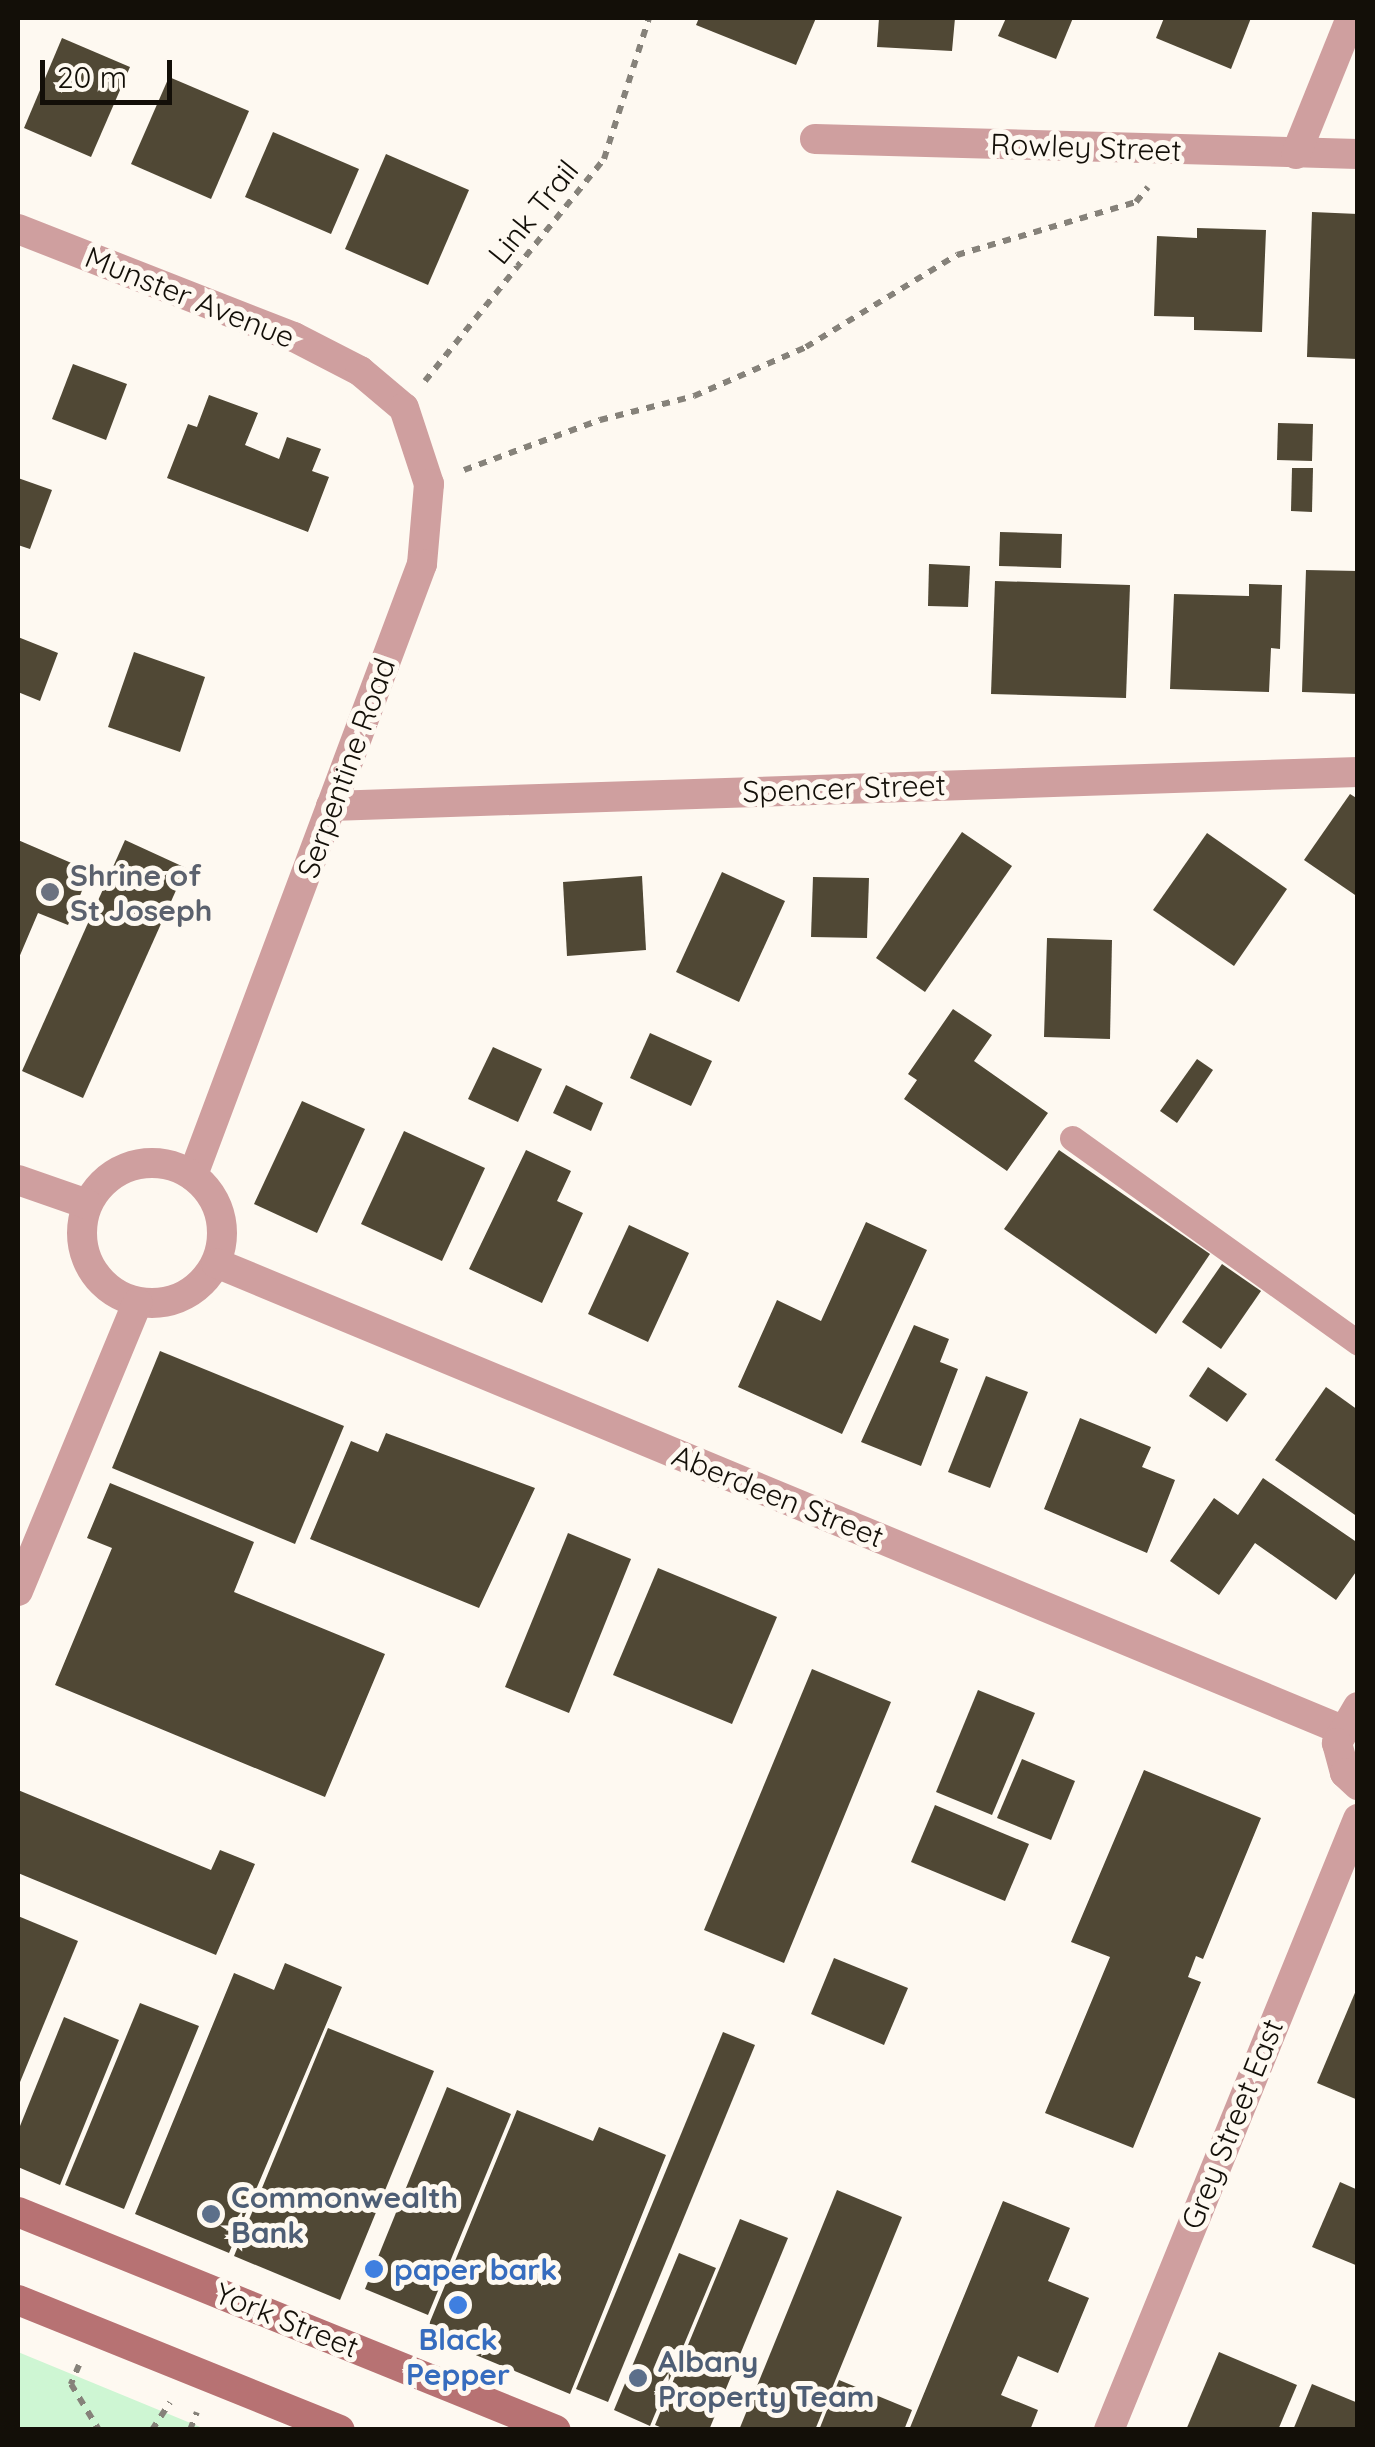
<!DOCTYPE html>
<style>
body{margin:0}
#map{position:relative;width:1375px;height:2447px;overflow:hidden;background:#fef9f1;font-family:Quicksand,sans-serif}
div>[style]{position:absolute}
.green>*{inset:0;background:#cef6d3}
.building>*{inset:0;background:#504835}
.path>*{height:6px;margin-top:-3px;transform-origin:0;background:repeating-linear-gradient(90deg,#86827a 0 8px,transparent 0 16px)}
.lane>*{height:25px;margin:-12.5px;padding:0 12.5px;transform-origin:12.5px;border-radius:12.5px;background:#cf9f9f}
.street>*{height:30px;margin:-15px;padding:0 15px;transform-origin:15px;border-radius:15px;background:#cf9f9f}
.street>.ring{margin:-15px;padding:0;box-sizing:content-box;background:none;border:30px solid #cf9f9f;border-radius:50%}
.secondary>*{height:30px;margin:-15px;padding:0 15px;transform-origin:15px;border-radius:15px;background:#b77273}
.dots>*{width:28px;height:28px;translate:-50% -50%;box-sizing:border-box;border:5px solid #fef9f1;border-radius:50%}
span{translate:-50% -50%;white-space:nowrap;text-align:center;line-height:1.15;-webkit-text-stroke:10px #fef9f1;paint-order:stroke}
.street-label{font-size:30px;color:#130f08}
.worship-label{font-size:30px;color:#5b616d;font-weight:700}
.left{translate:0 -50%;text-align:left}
.service-label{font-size:30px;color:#4e5e75;font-weight:700}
.shop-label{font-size:30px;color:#366cbe;font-weight:700}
.frame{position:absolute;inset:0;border:20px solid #130f08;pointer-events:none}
.scale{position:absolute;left:40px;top:60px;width:132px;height:45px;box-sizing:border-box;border:5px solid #130f08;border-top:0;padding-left:12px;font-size:30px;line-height:35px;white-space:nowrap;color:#130f08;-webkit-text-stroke:8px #fef9f1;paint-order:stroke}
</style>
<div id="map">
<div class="green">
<i style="clip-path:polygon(18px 2352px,205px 2429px,18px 2429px)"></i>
</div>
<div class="building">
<i style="clip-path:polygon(699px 18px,816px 18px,796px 65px,696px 25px)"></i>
<i style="clip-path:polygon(879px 18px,955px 18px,952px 51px,877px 47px)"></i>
<i style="clip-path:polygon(1006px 18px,1073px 18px,1056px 59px,998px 36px)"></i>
<i style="clip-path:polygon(1164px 18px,1251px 18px,1231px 69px,1156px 38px)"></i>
<i style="clip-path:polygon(62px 38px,130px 67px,91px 157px,24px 128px)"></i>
<i style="clip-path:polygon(169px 77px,249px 111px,211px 199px,131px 164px)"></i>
<i style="clip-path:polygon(273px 132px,359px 169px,331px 234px,245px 197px)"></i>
<i style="clip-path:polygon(386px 154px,469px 190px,428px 285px,345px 249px)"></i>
<i style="clip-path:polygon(1312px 212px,1358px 214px,1358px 359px,1307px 357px)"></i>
<i style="clip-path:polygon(1197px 228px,1266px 230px,1262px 332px,1194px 330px,1194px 317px,1154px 316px,1157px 236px,1197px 238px)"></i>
<i style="clip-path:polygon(73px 364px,127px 384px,106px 440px,52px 419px)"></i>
<i style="clip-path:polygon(209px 395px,258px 413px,245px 445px,279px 459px,287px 437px,321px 449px,312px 471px,329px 477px,308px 532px,167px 478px,188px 424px,197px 427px)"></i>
<i style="clip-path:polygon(1278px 423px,1313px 424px,1312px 461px,1277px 460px)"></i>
<i style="clip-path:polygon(1292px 468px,1313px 468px,1312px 512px,1291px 511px)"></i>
<i style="clip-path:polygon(18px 478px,52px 490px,30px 549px,18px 545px)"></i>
<i style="clip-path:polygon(1000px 532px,1062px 534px,1061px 568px,999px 566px)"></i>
<i style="clip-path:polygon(929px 564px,970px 566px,968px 607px,928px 606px)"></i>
<i style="clip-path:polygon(1306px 570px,1358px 571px,1358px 694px,1302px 692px)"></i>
<i style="clip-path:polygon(995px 581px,1130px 585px,1126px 698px,991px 694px)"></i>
<i style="clip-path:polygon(1249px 584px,1282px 585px,1280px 649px,1271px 648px,1269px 692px,1170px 689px,1174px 594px,1249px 596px)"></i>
<i style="clip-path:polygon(18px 637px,58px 653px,40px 701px,18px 692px)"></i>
<i style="clip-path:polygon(134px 652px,205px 677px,180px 752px,108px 727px)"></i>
<i style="clip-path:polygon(1350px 794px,1358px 799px,1358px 897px,1304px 860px)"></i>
<i style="clip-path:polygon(962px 832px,1012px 866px,925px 992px,876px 958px)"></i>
<i style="clip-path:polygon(1207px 833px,1287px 889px,1234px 966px,1153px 910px)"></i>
<i style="clip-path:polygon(18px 840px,90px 871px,68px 925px,38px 913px,18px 960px)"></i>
<i style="clip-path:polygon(125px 840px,186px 868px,83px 1098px,22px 1071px)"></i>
<i style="clip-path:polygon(722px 872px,785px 901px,739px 1002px,676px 972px)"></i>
<i style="clip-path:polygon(642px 876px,646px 950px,567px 956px,563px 882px)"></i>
<i style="clip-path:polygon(813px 877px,869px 878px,867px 938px,811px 937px)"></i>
<i style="clip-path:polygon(1047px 938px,1112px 940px,1110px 1039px,1044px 1037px)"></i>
<i style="clip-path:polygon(953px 1009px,992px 1035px,974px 1061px,1048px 1113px,1007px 1171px,904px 1099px,917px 1080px,908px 1074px)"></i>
<i style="clip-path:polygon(650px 1033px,712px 1061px,691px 1106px,630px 1078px)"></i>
<i style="clip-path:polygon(493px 1047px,542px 1069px,518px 1122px,468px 1099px)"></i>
<i style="clip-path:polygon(1197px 1059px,1213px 1070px,1177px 1123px,1160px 1111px)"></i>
<i style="clip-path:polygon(566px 1085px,603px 1103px,591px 1131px,553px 1113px)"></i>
<i style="clip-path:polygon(302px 1101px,365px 1129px,317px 1233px,254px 1204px)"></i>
<i style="clip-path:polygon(404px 1131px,485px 1168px,442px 1261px,361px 1224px)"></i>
<i style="clip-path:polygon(526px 1150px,571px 1171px,557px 1201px,583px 1213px,542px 1303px,469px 1269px)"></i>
<i style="clip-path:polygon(1059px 1150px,1210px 1254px,1156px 1334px,1004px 1229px)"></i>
<i style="clip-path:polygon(866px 1222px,927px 1250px,842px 1434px,738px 1387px,777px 1300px,821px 1321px)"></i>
<i style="clip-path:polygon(629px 1225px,689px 1253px,648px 1342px,588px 1314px)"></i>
<i style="clip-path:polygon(1222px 1264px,1261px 1291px,1221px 1349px,1182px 1322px)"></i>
<i style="clip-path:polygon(914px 1325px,949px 1339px,940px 1362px,958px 1369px,921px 1466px,861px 1442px)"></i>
<i style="clip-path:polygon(160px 1351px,344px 1426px,295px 1544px,112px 1468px)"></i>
<i style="clip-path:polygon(1208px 1367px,1247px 1394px,1227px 1422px,1189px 1396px)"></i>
<i style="clip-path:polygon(986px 1376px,1028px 1392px,990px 1488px,948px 1472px)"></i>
<i style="clip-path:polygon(1326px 1387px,1358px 1410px,1358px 1517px,1275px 1460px)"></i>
<i style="clip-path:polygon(1080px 1418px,1151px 1447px,1142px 1467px,1175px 1480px,1147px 1553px,1044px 1509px)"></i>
<i style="clip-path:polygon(386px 1433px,535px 1488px,479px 1608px,310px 1539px,351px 1441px,378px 1452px)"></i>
<i style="clip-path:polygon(1263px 1478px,1358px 1543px,1358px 1569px,1336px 1600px,1255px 1543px,1219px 1595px,1170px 1561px,1214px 1498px,1238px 1515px)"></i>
<i style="clip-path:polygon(110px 1483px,254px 1542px,234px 1592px,385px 1654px,325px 1797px,55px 1685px,112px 1548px,87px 1538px)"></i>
<i style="clip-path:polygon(568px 1533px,631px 1559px,569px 1713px,505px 1687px)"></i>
<i style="clip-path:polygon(658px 1568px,777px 1617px,732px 1724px,613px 1675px)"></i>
<i style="clip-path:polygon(812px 1669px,891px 1702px,784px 1963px,704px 1930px)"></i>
<i style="clip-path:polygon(978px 1690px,1035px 1713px,992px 1815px,936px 1792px)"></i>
<i style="clip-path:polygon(1022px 1759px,1075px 1781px,1051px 1840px,997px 1818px)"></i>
<i style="clip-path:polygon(1144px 1770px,1261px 1818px,1203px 1959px,1196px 1956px,1188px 1977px,1201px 1982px,1133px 2148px,1045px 2113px,1110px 1957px,1071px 1942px)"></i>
<i style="clip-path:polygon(18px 1790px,211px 1870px,220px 1850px,255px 1864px,216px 1955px,18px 1873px)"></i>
<i style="clip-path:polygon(935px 1805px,1029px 1844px,1005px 1901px,911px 1862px)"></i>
<i style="clip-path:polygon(18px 1916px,78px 1941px,18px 2087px)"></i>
<i style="clip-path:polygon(834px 1958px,908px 1988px,884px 2045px,811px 2014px)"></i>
<i style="clip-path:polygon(285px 1963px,342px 1987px,229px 2253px,135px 2214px,234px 1973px,274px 1990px)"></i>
<i style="clip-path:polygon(1357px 1988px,1358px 1988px,1358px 2100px,1317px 2083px)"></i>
<i style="clip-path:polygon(140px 2003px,199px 2026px,124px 2209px,65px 2185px)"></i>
<i style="clip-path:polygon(64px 2017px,119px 2040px,60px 2185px,18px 2167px,18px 2131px)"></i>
<i style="clip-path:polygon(328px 2028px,434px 2071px,340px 2300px,234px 2256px)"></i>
<i style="clip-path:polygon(723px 2032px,755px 2045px,608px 2402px,576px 2389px)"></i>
<i style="clip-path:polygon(447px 2087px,511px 2114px,428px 2315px,365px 2289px)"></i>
<i style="clip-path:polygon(517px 2110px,593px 2141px,599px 2127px,666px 2155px,570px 2394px,425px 2334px)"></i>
<i style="clip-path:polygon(1340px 2182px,1358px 2190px,1358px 2266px,1312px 2247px)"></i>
<i style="clip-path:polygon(837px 2190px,902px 2217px,815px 2430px,739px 2430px)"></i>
<i style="clip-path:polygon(1003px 2201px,1070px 2228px,1048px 2281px,1089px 2298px,1058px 2373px,1018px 2356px,1001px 2395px,1038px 2410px,1030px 2430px,909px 2430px)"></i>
<i style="clip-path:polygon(740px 2219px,788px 2238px,709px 2430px,667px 2430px,655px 2425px)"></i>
<i style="clip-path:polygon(679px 2253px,716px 2268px,650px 2426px,614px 2410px)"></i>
<i style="clip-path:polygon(1219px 2352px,1297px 2385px,1278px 2430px,1186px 2430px)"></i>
<i style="clip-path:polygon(839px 2380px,912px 2410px,904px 2430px,819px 2430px)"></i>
<i style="clip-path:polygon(1312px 2384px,1358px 2403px,1358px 2430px,1293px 2430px)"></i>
</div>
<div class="path">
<i style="left:425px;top:381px;width:285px;rotate:-51.1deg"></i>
<i style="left:604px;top:159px;width:148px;rotate:-72.3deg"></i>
<i style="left:464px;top:470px;width:145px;rotate:-20.2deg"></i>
<i style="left:600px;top:420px;width:97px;rotate:-14.3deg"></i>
<i style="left:694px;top:396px;width:122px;rotate:-23.6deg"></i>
<i style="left:806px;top:347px;width:177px;rotate:-31.4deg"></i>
<i style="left:957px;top:255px;width:187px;rotate:-16.5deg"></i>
<i style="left:1136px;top:202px;width:19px;rotate:-51deg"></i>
<i style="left:79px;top:2365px;width:21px;rotate:113deg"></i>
<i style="left:71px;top:2384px;width:54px;rotate:58.7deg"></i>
<i style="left:105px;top:2430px;width:25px"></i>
<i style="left:152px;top:2430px;width:33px;rotate:-57deg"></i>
<i style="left:190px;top:2430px;width:19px;rotate:-69deg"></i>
</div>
<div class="lane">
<i style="left:1072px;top:1138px;width:352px;rotate:35.6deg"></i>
</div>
<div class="street">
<i style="left:815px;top:139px;width:543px;rotate:1.58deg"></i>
<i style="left:1296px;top:154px;width:147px;rotate:-68deg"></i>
<i style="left:18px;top:229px;width:296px;rotate:21.4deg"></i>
<i style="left:294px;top:337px;width:74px;rotate:27.3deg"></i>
<i style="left:360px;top:371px;width:57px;rotate:40.1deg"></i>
<i style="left:404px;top:408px;width:80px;rotate:71.8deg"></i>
<i style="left:429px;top:484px;width:80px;rotate:95deg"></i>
<i style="left:422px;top:564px;width:653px;rotate:110.55deg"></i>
<i style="left:331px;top:806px;width:1028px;rotate:-1.9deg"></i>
<i class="ring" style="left:82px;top:1163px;width:110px;height:110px"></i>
<i style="left:18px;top:1180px;width:73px;rotate:19.2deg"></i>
<i style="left:216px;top:1263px;width:1217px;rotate:22.52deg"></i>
<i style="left:18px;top:1591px;width:312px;rotate:-67.5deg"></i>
<i style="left:1358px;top:1707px;width:42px;rotate:120.3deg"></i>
<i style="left:1337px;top:1743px;width:31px;rotate:75deg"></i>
<i style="left:1345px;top:1773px;width:18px;rotate:43deg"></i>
<i style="left:1109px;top:2430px;width:660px;rotate:-67.83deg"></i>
</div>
<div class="secondary">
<i style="left:18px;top:2212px;width:580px;rotate:22.06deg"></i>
<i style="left:18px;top:2300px;width:347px;rotate:22deg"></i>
</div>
<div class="dots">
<i style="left:50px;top:892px;background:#6b7280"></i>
<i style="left:211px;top:2214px;background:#5c6f8a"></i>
<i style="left:374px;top:2269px;background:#3f7fe0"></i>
<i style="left:458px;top:2305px;background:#3f7fe0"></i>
<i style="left:638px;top:2378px;background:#5c6f8a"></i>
</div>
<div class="street-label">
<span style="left:1086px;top:147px;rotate:2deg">Rowley Street</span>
<span style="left:533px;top:212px;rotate:-51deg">Link Trail</span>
<span style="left:190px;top:297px;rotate:22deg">Munster Avenue</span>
<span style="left:346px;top:768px;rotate:-70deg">Serpentine Road</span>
<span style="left:844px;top:788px;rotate:-2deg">Spencer Street</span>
<span style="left:778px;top:1496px;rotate:22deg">Aberdeen Street</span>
<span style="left:1232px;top:2124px;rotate:-68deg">Grey Street East</span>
<span style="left:287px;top:2320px;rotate:22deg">York Street</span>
</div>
<div class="worship-label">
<span class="left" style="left:70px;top:892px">Shrine of<br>St Joseph</span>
</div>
<div class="service-label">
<span class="left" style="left:231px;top:2214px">Commonwealth<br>Bank</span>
<span class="left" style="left:658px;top:2378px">Albany<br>Property Team</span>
</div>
<div class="shop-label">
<span class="left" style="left:394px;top:2269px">paper bark</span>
<span style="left:458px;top:2356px">Black<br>Pepper</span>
</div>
<div class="frame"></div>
<div class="scale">20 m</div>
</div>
